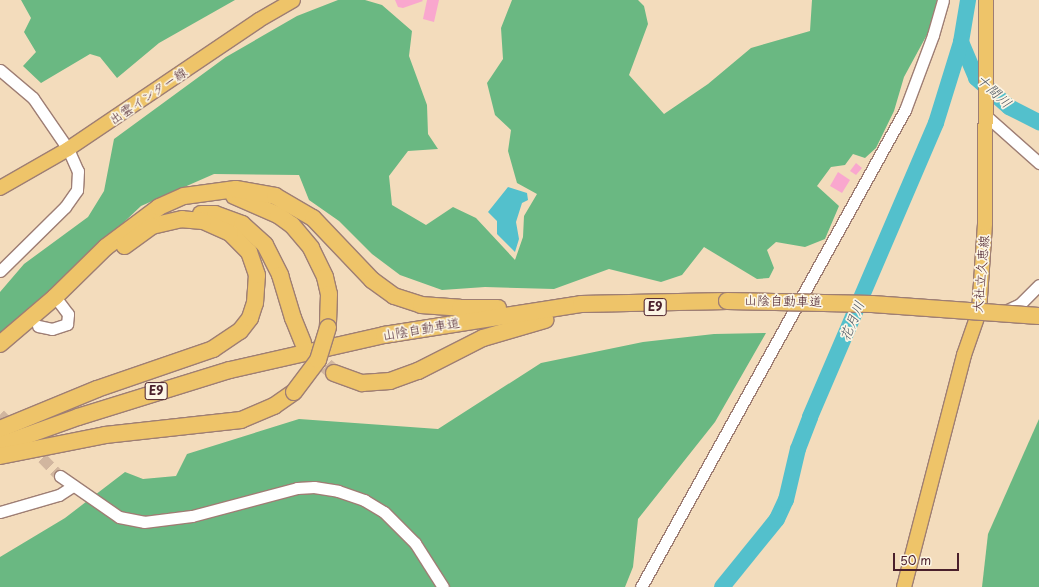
<!DOCTYPE html>
<meta charset="utf-8">
<style>
body{margin:0}
#map{position:relative;width:1039px;height:587px;overflow:hidden;background:#f3dcbc;font-family:"Playpen Sans","Klee One",sans-serif}
div>[style]{position:absolute}
.forest>*{inset:0;background:#6ab882}
.water>*{inset:0;background:#53c0cc}
.river>*{height:16px;margin:-8px;padding:0 8px;transform-origin:8px;border-radius:8px;background:#53c0cc}
.building>*{inset:0;background:#f9a7ce}
.minor-tunnel>*{height:11px;margin-top:-5.5px;transform-origin:0;background:repeating-linear-gradient(90deg,#d1b69f 0 11px,transparent 0 16.5px)}
.highway-tunnel>*{height:16px;margin-top:-8px;transform-origin:0;background:repeating-linear-gradient(90deg,#d1b69f 0 16px,transparent 0 24px)}
.roads{filter:drop-shadow(1px 0 #9e7e74) drop-shadow(-1px 0 #9e7e74) drop-shadow(0 1px #9e7e74) drop-shadow(0 -1px #9e7e74)}
.minor>*{height:11px;margin:-5.5px;padding:0 5.5px;transform-origin:5.5px;border-radius:5.5px;background:#fff}
.major>*{height:14px;margin:-7px;padding:0 7px;transform-origin:7px;border-radius:7px;background:#eec469}
.highway>*{height:16px;margin:-8px;padding:0 8px;transform-origin:8px;border-radius:8px;background:#eec469}
.bridges{filter:drop-shadow(1px 0 #9e7e74) drop-shadow(-1px 0 #9e7e74) drop-shadow(0 1px #9e7e74) drop-shadow(0 -1px #9e7e74)}
.highway-bridge>*{height:16px;margin:-8px;padding:0 8px;transform-origin:8px;border-radius:8px;background:#eec469}
span{translate:-50% -50%;white-space:nowrap;text-align:center;line-height:1.15;-webkit-text-stroke:3.5px #fcf5e5;paint-order:stroke}
.shield-label span{padding:1px 3px;background:#fcf5e5;border:1px solid;border-radius:3px;-webkit-text-stroke-width:0}
.shield-label{font-size:12px;color:#4a1f2b;font-weight:700}
.street-label{font-size:13px;color:#4a1f2b}
.water-label{font-size:14px;color:#4d5763;font-style:italic}
.scale{position:absolute;left:893px;top:553px;width:66px;height:18px;box-sizing:border-box;border:2px solid #4a1f2b;border-top:0;padding-left:5px;font-size:12px;line-height:14px;white-space:nowrap;color:#4a1f2b;-webkit-text-stroke:3px #fcf5e5;paint-order:stroke}
</style>
<div id="map">
<div class="forest">
<i style="clip-path:polygon(21px 0,235px 0,159px 43px,117px 78px,100px 57px,90px 54px,41px 83px,23px 66px,36px 52px,24px 32px,31px 18px)"></i>
<i style="clip-path:polygon(338px 0,365px 0,382px 5px,412px 31px,409px 56px,427px 105px,428px 134px,438px 149px,408px 151px,389px 176px,392px 205px,426px 225px,453px 207px,476px 218px,515px 260px,523px 237px,524px 216px,537px 194px,517px 183px,508px 151px,511px 130px,495px 115px,487px 83px,503px 59px,501px 28px,512px 0,638px 0,644px 6px,648px 24px,629px 75px,664px 114px,708px 84px,751px 48px,810px 31px,812px 0,937px 0,929px 31px,904px 77px,894px 111px,876px 148px,865px 158px,853px 154px,845px 165px,831px 167px,817px 186px,839px 206px,825px 239px,805px 247px,776px 242px,767px 250px,774px 268px,769px 278px,757px 279px,704px 247px,682px 275px,661px 282px,609px 269px,554px 289px,485px 287px,442px 290px,400px 275px,372px 254px,339px 221px,309px 200px,299px 175px,214px 174px,141px 206px,0 340px,0 292px,24px 264px,88px 217px,104px 191px,114px 139px,226px 57px,297px 16px)"></i>
<i style="clip-path:polygon(766px 333px,715px 422px,638px 519px,633px 567px,625px 587px,0 587px,0 557px,65px 518px,125px 472px,143px 479px,176px 476px,187px 454px,299px 419px,438px 429px,541px 363px,643px 342px,714px 334px)"></i>
<i style="clip-path:polygon(1039px 419px,1039px 587px,982px 587px,988px 534px)"></i>
</div>
<div class="water">
<i style="clip-path:polygon(508px 187px,527px 193px,528px 200px,522px 203px,516px 222px,519px 239px,515px 252px,497px 234px,497px 221px,488px 212px)"></i>
</div>
<div class="river">
<i style="left:961px;top:42px;width:39px;rotate:67deg"></i>
<i style="left:976px;top:78px;width:44px;rotate:41.3deg"></i>
<i style="left:1009px;top:107px;width:34px;rotate:27deg"></i>
<i style="left:722px;top:587px;width:87px;rotate:-51deg"></i>
<i style="left:777px;top:519px;width:21px;rotate:-65deg"></i>
<i style="left:786px;top:500px;width:52px;rotate:-76.8deg"></i>
<i style="left:798px;top:449px;width:34px;rotate:-69deg"></i>
<i style="left:810px;top:417px;width:320px;rotate:-66.8deg"></i>
<i style="left:936px;top:123px;width:85px;rotate:-72.8deg"></i>
<i style="left:961px;top:42px;width:43px;rotate:-80.5deg"></i>
</div>
<div class="building">
<i style="clip-path:polygon(395px 0,422px 0,423px 1px,403px 8px,398px 7px)"></i>
<i style="clip-path:polygon(427px 0,439px 0,434px 22px,423px 19px)"></i>
<i style="clip-path:polygon(856px 163px,862px 168px,856px 175px,850px 171px)"></i>
<i style="clip-path:polygon(838px 172px,850px 180px,842px 193px,830px 186px)"></i>
</div>
<div class="minor-tunnel">
<i style="left:0;top:414px;width:21px;rotate:45deg"></i>
<i style="left:31px;top:446px;width:42px;rotate:46deg"></i>
</div>
<div class="highway-tunnel">
<i style="left:308px;top:350px;width:35px;rotate:41deg"></i>
</div>
<div class="roads">
<div class="minor">
<i style="left:0;top:70px;width:43px;rotate:40.3deg"></i>
<i style="left:33px;top:98px;width:62px;rotate:55.5deg"></i>
<i style="left:68px;top:149px;width:24px;rotate:66deg"></i>
<i style="left:78px;top:171px;width:19px;rotate:93deg"></i>
<i style="left:77px;top:190px;width:21px;rotate:125deg"></i>
<i style="left:65px;top:207px;width:91px;rotate:135.4deg"></i>
<i style="left:984px;top:114px;width:74px;rotate:41.7deg"></i>
<i style="left:1003px;top:312px;width:19px;rotate:-25deg"></i>
<i style="left:1020px;top:304px;width:27px;rotate:-45deg"></i>
<i style="left:38px;top:326px;width:14px;rotate:12deg"></i>
<i style="left:52px;top:329px;width:16px;rotate:-18deg"></i>
<i style="left:67px;top:324px;width:10px;rotate:-84deg"></i>
<i style="left:68px;top:314px;width:21px;rotate:-127deg"></i>
<i style="left:60px;top:476px;width:72px;rotate:34.8deg"></i>
<i style="left:119px;top:517px;width:25px;rotate:11deg"></i>
<i style="left:144px;top:522px;width:48px;rotate:-7.1deg"></i>
<i style="left:192px;top:516px;width:109px;rotate:-14.9deg"></i>
<i style="left:297px;top:488px;width:17px;rotate:-3deg"></i>
<i style="left:314px;top:487px;width:24px;rotate:9deg"></i>
<i style="left:338px;top:491px;width:28px;rotate:19deg"></i>
<i style="left:364px;top:500px;width:23px;rotate:31deg"></i>
<i style="left:384px;top:512px;width:44px;rotate:45deg"></i>
<i style="left:415px;top:543px;width:52px;rotate:57.5deg"></i>
<i style="left:0;top:512px;width:61px;rotate:-16.1deg"></i>
<i style="left:59px;top:495px;width:17px;rotate:-33deg"></i>
<i style="left:641px;top:587px;width:545px;rotate:-61.04deg"></i>
<i style="left:905px;top:110px;width:80px;rotate:-69.5deg"></i>
<i style="left:933px;top:35px;width:36px;rotate:-74deg"></i>
</div>
<div class="major">
<i style="left:0;top:188px;width:78px;rotate:-29.8deg"></i>
<i style="left:68px;top:149px;width:230px;rotate:-34deg"></i>
<i style="left:259px;top:20px;width:39px;rotate:-30deg"></i>
<i style="left:904px;top:587px;width:240px;rotate:-75.5deg"></i>
<i style="left:964px;top:355px;width:46px;rotate:-70.8deg"></i>
<i style="left:979px;top:312px;width:89px;rotate:-86.1deg"></i>
<i style="left:985px;top:223px;width:223px;rotate:-89.7deg"></i>
</div>
<div class="highway">
<i style="left:234px;top:196px;width:48px;rotate:23.4deg"></i>
<i style="left:278px;top:215px;width:17px;rotate:36deg"></i>
<i style="left:292px;top:225px;width:30px;rotate:50deg"></i>
<i style="left:311px;top:248px;width:32px;rotate:64deg"></i>
<i style="left:325px;top:277px;width:17px;rotate:77deg"></i>
<i style="left:329px;top:294px;width:33px;rotate:92deg"></i>
<i style="left:201px;top:214px;width:14px"></i>
<i style="left:215px;top:214px;width:29px;rotate:20deg"></i>
<i style="left:242px;top:224px;width:31px;rotate:42deg"></i>
<i style="left:265px;top:245px;width:34px;rotate:63deg"></i>
<i style="left:280px;top:275px;width:45px;rotate:73.2deg"></i>
<i style="left:293px;top:318px;width:27px;rotate:68deg"></i>
<i style="left:0;top:344px;width:72px;rotate:-40.5deg"></i>
<i style="left:55px;top:297px;width:71px;rotate:-44.4deg"></i>
<i style="left:106px;top:247px;width:66px;rotate:-37deg"></i>
<i style="left:159px;top:207px;width:27px;rotate:-24deg"></i>
<i style="left:184px;top:196px;width:52px;rotate:-7.7deg"></i>
<i style="left:236px;top:189px;width:40px;rotate:10deg"></i>
<i style="left:275px;top:196px;width:44px;rotate:30.1deg"></i>
<i style="left:313px;top:218px;width:86px;rotate:46.4deg"></i>
<i style="left:372px;top:280px;width:27px;rotate:36deg"></i>
<i style="left:394px;top:296px;width:28px;rotate:18deg"></i>
<i style="left:421px;top:305px;width:39px;rotate:4deg"></i>
<i style="left:460px;top:308px;width:38px"></i>
<i style="left:334px;top:373px;width:30px;rotate:20deg"></i>
<i style="left:362px;top:383px;width:28px;rotate:-4deg"></i>
<i style="left:390px;top:381px;width:30px;rotate:-20deg"></i>
<i style="left:418px;top:371px;width:73px;rotate:-26.9deg"></i>
<i style="left:483px;top:338px;width:65px;rotate:-16.2deg"></i>
<i style="left:0;top:429px;width:105px;rotate:-22.4deg"></i>
<i style="left:97px;top:389px;width:123px;rotate:-19deg"></i>
<i style="left:213px;top:349px;width:32px;rotate:-34deg"></i>
<i style="left:240px;top:331px;width:16px;rotate:-52deg"></i>
<i style="left:250px;top:318px;width:16px;rotate:-72deg"></i>
<i style="left:255px;top:303px;width:28px;rotate:-86deg"></i>
<i style="left:257px;top:275px;width:24px;rotate:-109deg"></i>
<i style="left:249px;top:252px;width:27px;rotate:-135deg"></i>
<i style="left:230px;top:233px;width:30px;rotate:-156deg"></i>
<i style="left:203px;top:221px;width:21px;rotate:-175deg"></i>
<i style="left:182px;top:219px;width:31px;rotate:167deg"></i>
<i style="left:152px;top:226px;width:34px;rotate:144deg"></i>
<i style="left:0;top:445px;width:83px;rotate:-19.7deg"></i>
<i style="left:78px;top:417px;width:159px;rotate:-17.2deg"></i>
<i style="left:230px;top:370px;width:158px;rotate:-12.8deg"></i>
<i style="left:384px;top:335px;width:199px;rotate:-8.9deg"></i>
<i style="left:581px;top:304px;width:146px;rotate:-1.2deg"></i>
<i style="left:0;top:456px;width:107px;rotate:-11.3deg"></i>
<i style="left:105px;top:435px;width:137px;rotate:-6.3deg"></i>
<i style="left:241px;top:420px;width:36px;rotate:-23deg"></i>
<i style="left:274px;top:406px;width:24px;rotate:-35deg"></i>
</div>
</div>
<div class="bridges">
<div class="highway-bridge">
<i style="left:727px;top:301px;width:145px;rotate:1.2deg"></i>
<i style="left:872px;top:304px;width:167px;rotate:4.1deg"></i>
<i style="left:294px;top:392px;width:40px;rotate:-53deg"></i>
<i style="left:318px;top:360px;width:34px;rotate:-73deg"></i>
</div>
</div>
<div class="shield-label">
<span style="left:655px;top:307px">E9</span>
<span style="left:156px;top:391px">E9</span>
</div>
<div class="street-label">
<span style="left:148px;top:96px;rotate:-34deg">出雲インター線</span>
<span style="left:981px;top:274px;rotate:-85deg">大社立久恵線</span>
<span style="left:783px;top:301px;rotate:1deg">山陰自動車道</span>
<span style="left:421px;top:329px;rotate:-10deg">山陰自動車道</span>
</div>
<div class="water-label">
<span style="left:994px;top:91px;rotate:43deg">十間川</span>
<span style="left:852px;top:321px;rotate:-67deg">花月川</span>
</div>
<div class="scale">50 m</div>
</div>
